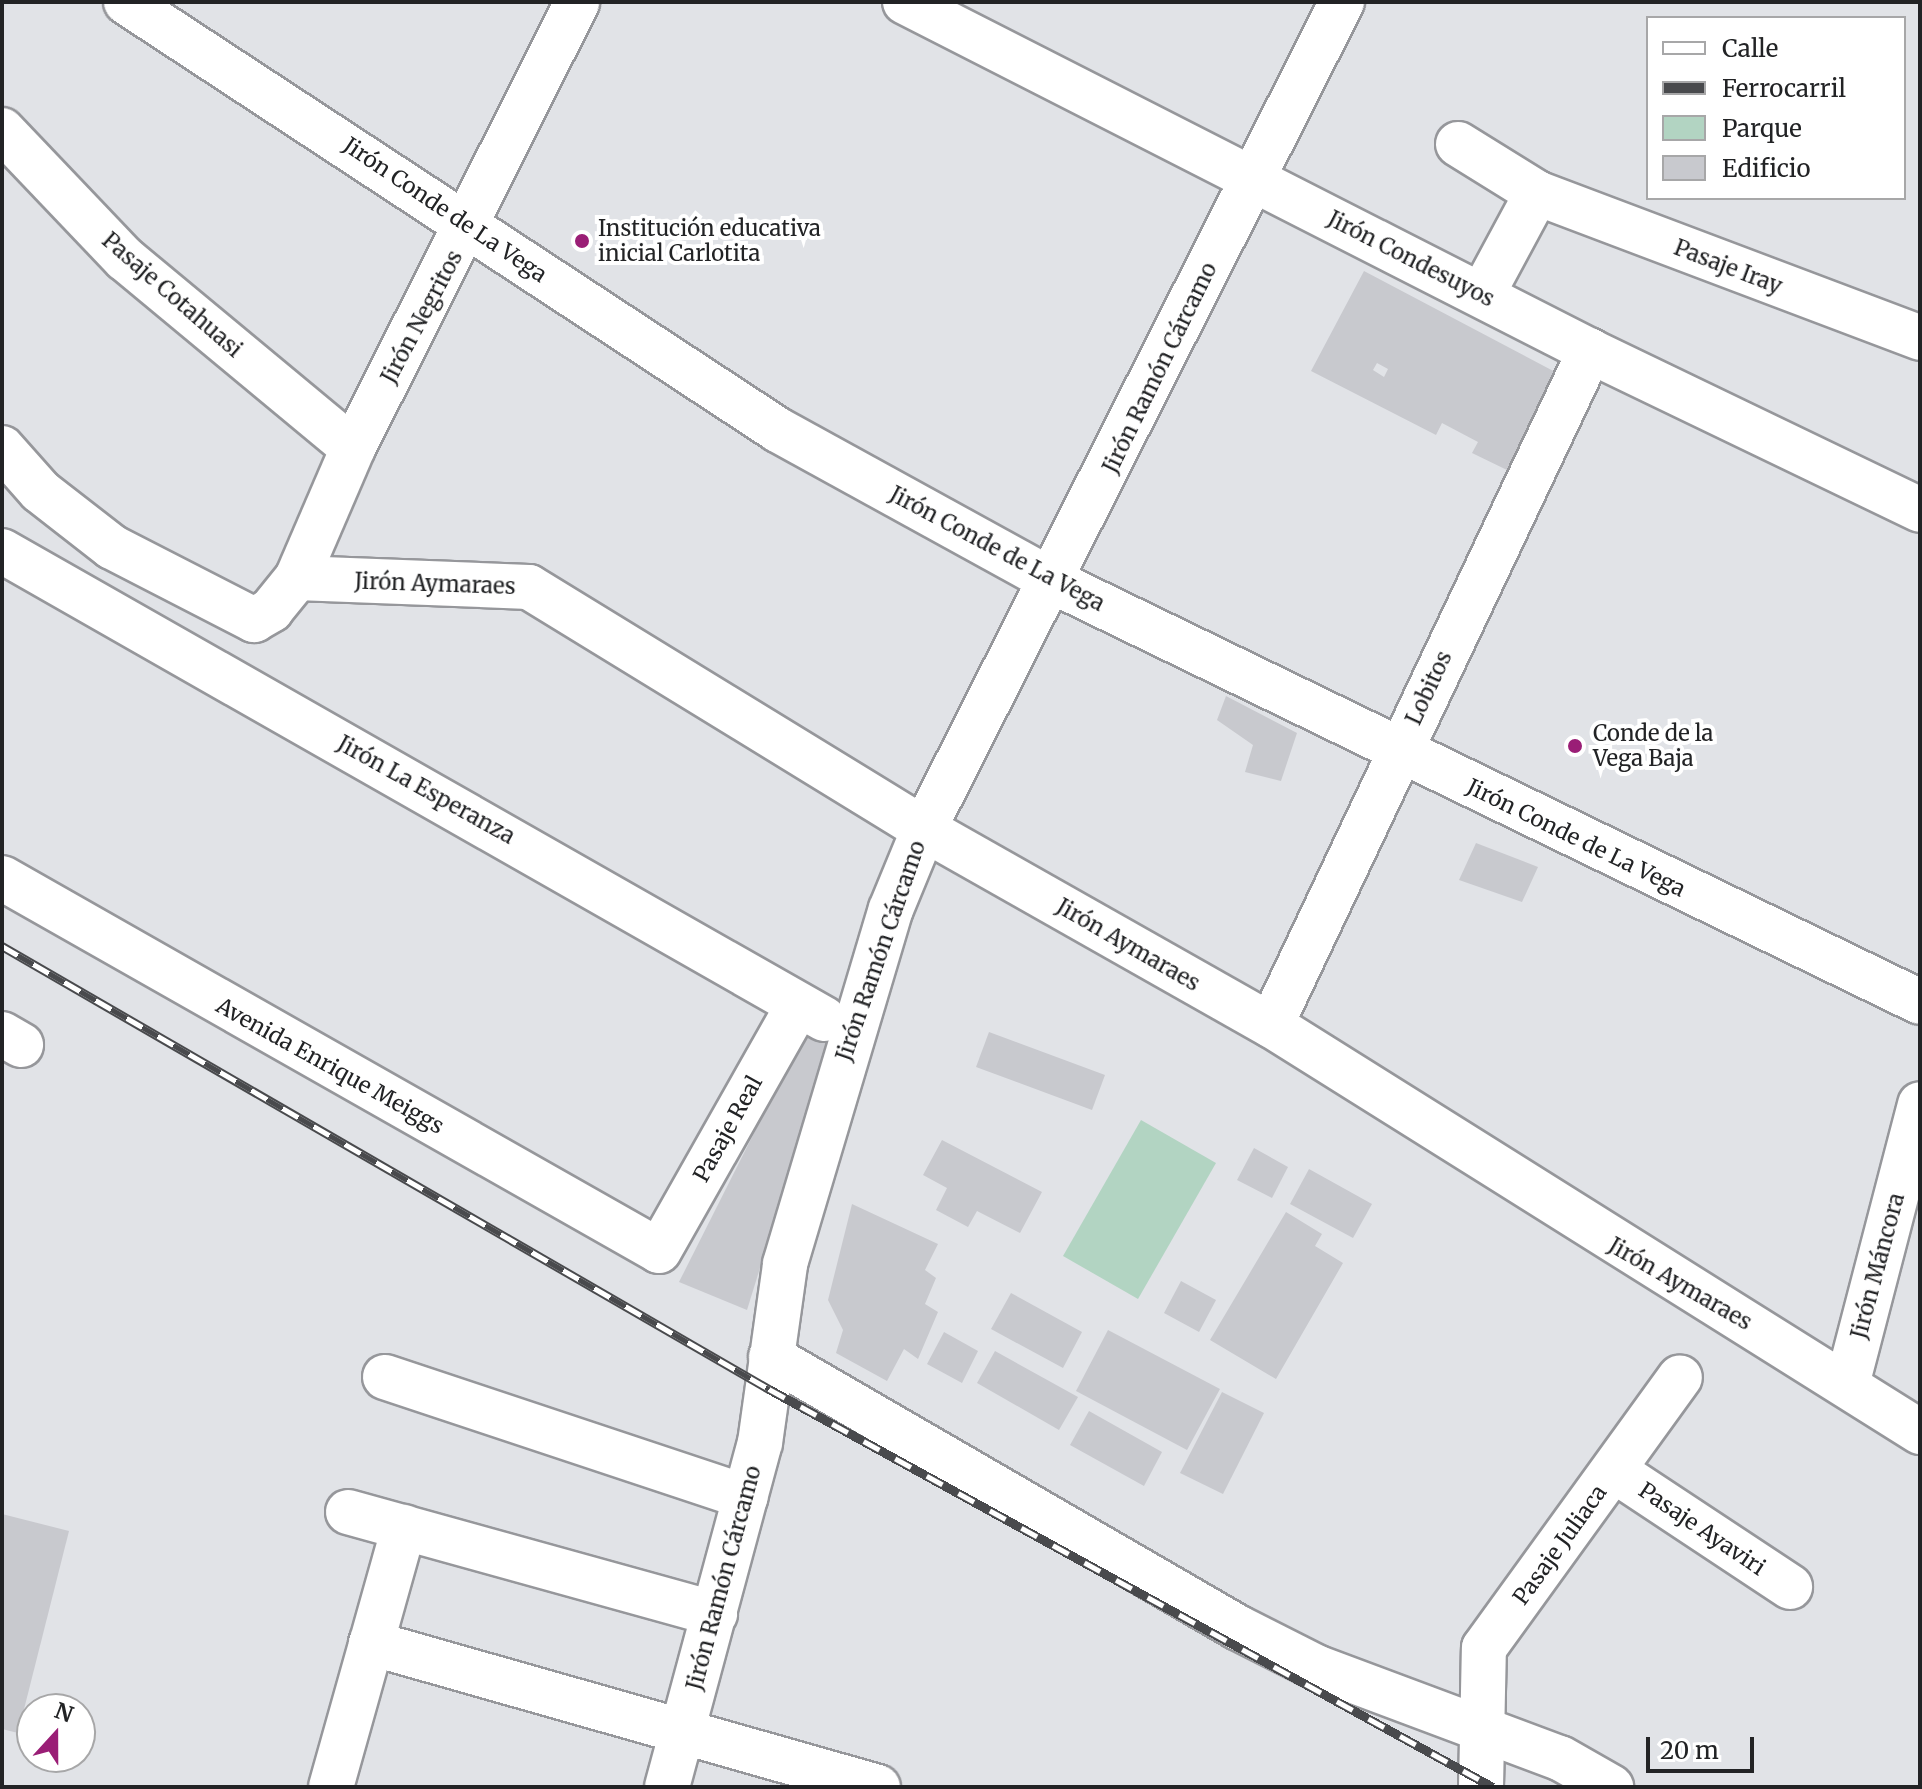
<!DOCTYPE html>
<meta charset="utf-8">
<style>
body{margin:0}
#map{position:relative;width:1922px;height:1789px;overflow:hidden;background:#e1e3e7;font-family:Merriweather,serif}
div>[style]{position:absolute}
.green>*{inset:0;background:#b2d4c2}
.building>*{inset:0;background:#c8c9ce}
.roads{filter:drop-shadow(2px 0 #96979b) drop-shadow(-2px 0 #96979b) drop-shadow(0 2px #96979b) drop-shadow(0 -2px #96979b)}
.minor>*{height:44px;margin:-22px;padding:0 22px;transform-origin:22px;border-radius:22px;background:#fff}
.rail>*{height:9px;margin-top:-4.5px;transform-origin:0;background:repeating-linear-gradient(90deg,#fff 0 18px,#494a4d 0 36px);box-sizing:border-box;border-block:2px solid #494a4d}
.dots>*{width:22px;height:22px;translate:-50% -50%;box-sizing:border-box;border:4px solid #fff;border-radius:50%}
span{translate:-50% -50%;white-space:nowrap;text-align:center;line-height:1.15;-webkit-text-stroke:8px #fff;paint-order:stroke}
.street-label{font-size:22px;color:#222325}
.poi-label{font-size:22px;color:#222325}
.left{translate:0 -50%;text-align:left}
.frame{position:absolute;inset:0;border:4px solid #222325;pointer-events:none}
.legend{position:absolute;left:1646px;top:16px;width:260px;height:184px;box-sizing:border-box;background:#fff;border:2px solid #a7a7a8;margin:0;padding:10px 14px;list-style:none;font-size:24px;color:#222325}
.legend li{display:flex;align-items:center;gap:16px;height:40px}
.legend b{width:40px;border:2px solid #a7a7a8}
.north{position:absolute;left:16px;top:1693px;width:80px;height:80px;box-sizing:border-box;background:#fff;border:2px solid #a7a7a8;border-radius:50%;rotate:21deg;font-size:22px;font-weight:700;line-height:32px;text-align:center;color:#222325}
.north::after{content:'';display:block;margin:auto;width:28px;height:36px;background:#9a1e76;clip-path:polygon(50% 0,100% 100%,50% 72%,0 100%)}
.scale{position:absolute;left:1646px;top:1737px;width:108px;height:36px;box-sizing:border-box;border:4px solid #222325;border-top:0;padding-left:10px;font-size:24px;line-height:28px;white-space:nowrap;color:#222325;-webkit-text-stroke:6px #fff;paint-order:stroke}
</style>
<div id="map">
<div class="green">
<i style="clip-path:polygon(1141px 1120px,1216px 1163px,1138px 1299px,1063px 1256px)"></i>
</div>
<div class="building">
<i style="clip-path:polygon(evenodd,1364px 271px,1559px 374px,1507px 470px,1472px 453px,1478px 442px,1442px 423px,1436px 435px,1311px 371px,1364px 271px,1377px 363px,1388px 369px,1384px 377px,1373px 370px,1377px 363px)"></i>
<i style="clip-path:polygon(1226px 696px,1297px 733px,1281px 781px,1245px 772px,1253px 745px,1217px 720px)"></i>
<i style="clip-path:polygon(1476px 843px,1538px 867px,1522px 902px,1459px 880px)"></i>
<i style="clip-path:polygon(989px 1032px,1105px 1075px,1092px 1110px,976px 1067px)"></i>
<i style="clip-path:polygon(804px 1034px,830px 1042px,747px 1310px,679px 1282px)"></i>
<i style="clip-path:polygon(942px 1140px,1042px 1192px,1020px 1233px,977px 1211px,968px 1227px,936px 1210px,947px 1188px,923px 1175px)"></i>
<i style="clip-path:polygon(1254px 1148px,1288px 1167px,1272px 1198px,1237px 1180px)"></i>
<i style="clip-path:polygon(1309px 1169px,1372px 1204px,1353px 1238px,1290px 1204px)"></i>
<i style="clip-path:polygon(852px 1204px,938px 1244px,925px 1270px,936px 1278px,925px 1304px,938px 1312px,918px 1359px,904px 1349px,887px 1381px,836px 1353px,843px 1330px,828px 1300px)"></i>
<i style="clip-path:polygon(1286px 1212px,1322px 1234px,1315px 1246px,1343px 1263px,1276px 1379px,1210px 1340px)"></i>
<i style="clip-path:polygon(1181px 1281px,1216px 1300px,1199px 1332px,1164px 1313px)"></i>
<i style="clip-path:polygon(1011px 1293px,1082px 1332px,1063px 1368px,991px 1329px)"></i>
<i style="clip-path:polygon(1108px 1330px,1220px 1389px,1187px 1450px,1076px 1391px)"></i>
<i style="clip-path:polygon(944px 1332px,978px 1351px,962px 1383px,927px 1364px)"></i>
<i style="clip-path:polygon(995px 1351px,1078px 1397px,1059px 1430px,977px 1383px)"></i>
<i style="clip-path:polygon(1222px 1392px,1264px 1413px,1223px 1494px,1180px 1473px)"></i>
<i style="clip-path:polygon(1089px 1411px,1162px 1452px,1144px 1486px,1070px 1445px)"></i>
<i style="clip-path:polygon(2px 1514px,69px 1531px,18px 1733px,2px 1729px)"></i>
</div>
<div class="roads">
<div class="minor">
<i style="left:126px;top:2px;width:780px;rotate:33.28deg"></i>
<i style="left:778px;top:430px;width:315px;rotate:28.8deg"></i>
<i style="left:1054px;top:582px;width:962px;rotate:25.87deg"></i>
<i style="left:905px;top:2px;width:769px;rotate:27deg"></i>
<i style="left:1590px;top:351px;width:366px;rotate:25.7deg"></i>
<i style="left:2px;top:130px;width:178px;rotate:46.4deg"></i>
<i style="left:125px;top:259px;width:296px;rotate:39.7deg"></i>
<i style="left:1458px;top:144px;width:93px;rotate:31.8deg"></i>
<i style="left:1537px;top:193px;width:410px;rotate:20.7deg"></i>
<i style="left:1482px;top:295px;width:116px;rotate:-61.7deg"></i>
<i style="left:2px;top:448px;width:57px;rotate:48.5deg"></i>
<i style="left:40px;top:491px;width:91px;rotate:37.9deg"></i>
<i style="left:112px;top:547px;width:160px;rotate:27.2deg"></i>
<i style="left:254px;top:620px;width:20px;rotate:-30deg"></i>
<i style="left:271px;top:610px;width:41px;rotate:-50.9deg"></i>
<i style="left:297px;top:578px;width:142px;rotate:-66.7deg"></i>
<i style="left:353px;top:448px;width:499px;rotate:-63.3deg"></i>
<i style="left:2px;top:551px;width:946px;rotate:29.65deg"></i>
<i style="left:297px;top:578px;width:232px;rotate:2.2deg"></i>
<i style="left:529px;top:587px;width:463px;rotate:31.5deg"></i>
<i style="left:924px;top:829px;width:399px;rotate:29.5deg"></i>
<i style="left:1271px;top:1025px;width:766px;rotate:32.09deg"></i>
<i style="left:2px;top:878px;width:755px;rotate:29.58deg"></i>
<i style="left:659px;top:1251px;width:280px;rotate:-60.5deg"></i>
<i style="left:1271px;top:1025px;width:746px;rotate:-64.67deg"></i>
<i style="left:2px;top:1034px;width:22px;rotate:30deg"></i>
<i style="left:771px;top:1357px;width:539px;rotate:30.09deg"></i>
<i style="left:1237px;top:1627px;width:89px;rotate:26.9deg"></i>
<i style="left:1316px;top:1667px;width:260px;rotate:20.5deg"></i>
<i style="left:1560px;top:1758px;width:59px;rotate:29.6deg"></i>
<i style="left:385px;top:1377px;width:380px;rotate:18.4deg"></i>
<i style="left:1848px;top:1381px;width:286px;rotate:-75.4deg"></i>
<i style="left:1615px;top:1471px;width:210px;rotate:33.5deg"></i>
<i style="left:348px;top:1512px;width:381px;rotate:15.5deg"></i>
<i style="left:371px;top:1643px;width:527px;rotate:15.86deg"></i>
<i style="left:331px;top:1787px;width:270px;rotate:-74.3deg"></i>
<i style="left:667px;top:1787px;width:356px;rotate:-74.9deg"></i>
<i style="left:760px;top:1443px;width:181px;rotate:-82deg"></i>
<i style="left:785px;top:1264px;width:370px;rotate:-73.4deg"></i>
<i style="left:891px;top:909px;width:87px;rotate:-67.6deg"></i>
<i style="left:924px;top:829px;width:927px;rotate:-63.19deg"></i>
<i style="left:1481px;top:1787px;width:139px;rotate:-88.8deg"></i>
<i style="left:1484px;top:1648px;width:334px;rotate:-54.1deg"></i>
</div>
</div>
<div class="rail">
<i style="left:2px;top:946px;width:886px;rotate:30.01deg"></i>
<i style="left:769px;top:1389px;width:826px;rotate:28.8deg"></i>
</div>
<div class="dots">
<i style="left:582px;top:241px;background:#9a1e76"></i>
<i style="left:1575px;top:746px;background:#9a1e76"></i>
</div>
<div class="street-label">
<span style="left:445px;top:210px;rotate:34deg">Jirón Conde de La Vega</span>
<span style="left:1411px;top:259px;rotate:27deg">Jirón Condesuyos</span>
<span style="left:1728px;top:267px;rotate:21deg">Pasaje Iray</span>
<span style="left:172px;top:295px;rotate:41deg">Pasaje Cotahuasi</span>
<span style="left:422px;top:317px;rotate:-62deg">Jirón Negritos</span>
<span style="left:1160px;top:368px;rotate:-64deg">Jirón Ramón Cárcamo</span>
<span style="left:997px;top:549px;rotate:28deg">Jirón Conde de La Vega</span>
<span style="left:435px;top:584px;rotate:2deg">Jirón Aymaraes</span>
<span style="left:1429px;top:688px;rotate:-65deg">Lobitos</span>
<span style="left:426px;top:790px;rotate:29deg">Jirón La Esperanza</span>
<span style="left:1576px;top:838px;rotate:26deg">Jirón Conde de La Vega</span>
<span style="left:1128px;top:945px;rotate:30deg">Jirón Aymaraes</span>
<span style="left:881px;top:951px;rotate:-71deg">Jirón Ramón Cárcamo</span>
<span style="left:330px;top:1066px;rotate:29deg">Avenida Enrique Meiggs</span>
<span style="left:728px;top:1129px;rotate:-61deg">Pasaje Real</span>
<span style="left:1878px;top:1266px;rotate:-75deg">Jirón Máncora</span>
<span style="left:1680px;top:1284px;rotate:30deg">Jirón Aymaraes</span>
<span style="left:1702px;top:1529px;rotate:34deg">Pasaje Ayaviri</span>
<span style="left:1560px;top:1545px;rotate:-54deg">Pasaje Juliaca</span>
<span style="left:724px;top:1578px;rotate:-75deg">Jirón Ramón Cárcamo</span>
</div>
<div class="poi-label">
<span class="left" style="left:598px;top:241px">Institución educativa<br>inicial Carlotita</span>
<span class="left" style="left:1593px;top:746px">Conde de la<br>Vega Baja</span>
</div>
<div class="frame"></div>
<ul class="legend">
<li><b style="height:10px;background:#fff"></b>Calle</li>
<li><b style="height:10px;background:#494a4d"></b>Ferrocarril</li>
<li><b style="height:22px;background:#b2d4c2"></b>Parque</li>
<li><b style="height:22px;background:#c8c9ce"></b>Edificio</li>
</ul>
<div class="north">N</div>
<div class="scale">20 m</div>
</div>
